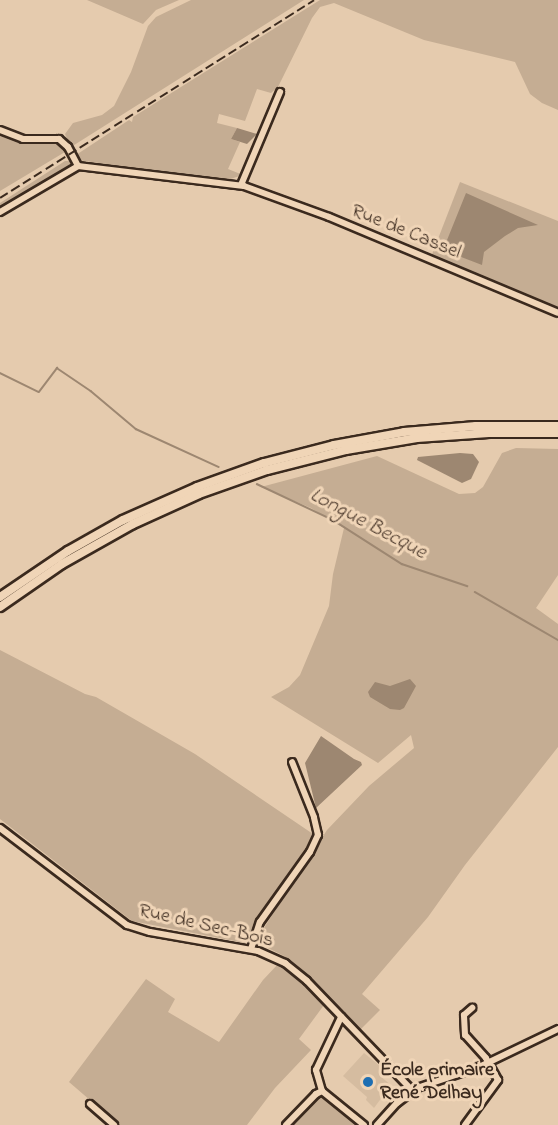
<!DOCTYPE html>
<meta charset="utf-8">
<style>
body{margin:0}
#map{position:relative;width:558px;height:1125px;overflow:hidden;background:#e5cbae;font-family:"Indie Flower",sans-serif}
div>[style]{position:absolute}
.built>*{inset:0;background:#d5bca0}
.green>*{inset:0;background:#c5ad93}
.water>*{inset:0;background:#9d8771}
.stream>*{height:1.5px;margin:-0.75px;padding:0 0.75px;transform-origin:0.75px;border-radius:0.75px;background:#9d8771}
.roads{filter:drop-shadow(2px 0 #3b2a1e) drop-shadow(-2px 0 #3b2a1e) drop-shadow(0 2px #3b2a1e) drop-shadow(0 -2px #3b2a1e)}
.minor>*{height:6px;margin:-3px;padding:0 3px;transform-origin:3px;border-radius:3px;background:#f0d5b7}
.highway>*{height:8px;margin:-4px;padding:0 4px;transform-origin:4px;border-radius:4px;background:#f0d5b7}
.rail>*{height:1.5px;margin-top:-0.75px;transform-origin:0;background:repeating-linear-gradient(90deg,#3b2a1e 0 9px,transparent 0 13.5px)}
.dots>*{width:16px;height:16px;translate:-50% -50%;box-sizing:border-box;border:3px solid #f0d5b7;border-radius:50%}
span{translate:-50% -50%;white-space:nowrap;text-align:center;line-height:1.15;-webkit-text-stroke:6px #f0d5b7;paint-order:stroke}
.street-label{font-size:20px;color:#3b2a1e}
.poi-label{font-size:20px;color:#3b2a1e;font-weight:700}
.left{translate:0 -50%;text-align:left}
.water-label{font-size:21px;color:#544133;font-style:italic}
</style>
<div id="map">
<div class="built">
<i style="clip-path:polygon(364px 1053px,385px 1070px,380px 1076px,391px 1085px,374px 1108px,366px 1100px,367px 1097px,343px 1076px)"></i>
</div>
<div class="green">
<i style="clip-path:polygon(87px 0,179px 0,156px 10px,143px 24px)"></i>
<i style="clip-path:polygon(191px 0,304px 0,71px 147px,65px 134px,73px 123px,102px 115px,114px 106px,131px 72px,148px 26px,156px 17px)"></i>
<i style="clip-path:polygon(320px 0,558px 0,558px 110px,542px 103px,530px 94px,515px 62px,424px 40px,334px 3px,320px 7px,312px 18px,278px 87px,271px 93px,257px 89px,245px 121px,219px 114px,217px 123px,237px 128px,231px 139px,240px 142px,228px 169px,243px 175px,227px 180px,210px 179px,78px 160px,76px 155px,129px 120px,132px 122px,133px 117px)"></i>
<i style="clip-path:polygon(0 133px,24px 142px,57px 144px,65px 152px,0 191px)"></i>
<i style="clip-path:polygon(65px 161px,71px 161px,69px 168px,0 210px,0 203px)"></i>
<i style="clip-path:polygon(460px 182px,558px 221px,558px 307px,431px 257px)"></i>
<i style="clip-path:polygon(516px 448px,558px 449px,558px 575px,536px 608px,558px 624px,558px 747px,465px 865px,428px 917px,362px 994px,380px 1010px,358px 1032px,298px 967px,284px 956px,258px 943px,260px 934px,327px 830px,369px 786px,414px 748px,411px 735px,378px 763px,271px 697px,289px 687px,300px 675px,329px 606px,333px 574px,344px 528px,311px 508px,261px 487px,377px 456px,459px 494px,475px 493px,483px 487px,502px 453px)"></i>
<i style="clip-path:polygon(0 650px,85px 694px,96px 697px,195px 754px,313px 834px,311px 842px,258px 918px,245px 943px,132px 921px,0 819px)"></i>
<i style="clip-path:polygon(279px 963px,299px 979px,324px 1005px,299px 1039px,311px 1050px,275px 1088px,247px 1125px,119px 1125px,69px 1082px,146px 979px,175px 999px,168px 1012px,219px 1042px,263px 980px)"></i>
<i style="clip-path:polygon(321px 1093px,359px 1125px,290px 1125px)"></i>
</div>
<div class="water">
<i style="clip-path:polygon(237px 128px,257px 134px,247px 144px,231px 139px)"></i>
<i style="clip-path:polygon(466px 193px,538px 225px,518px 228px,505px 236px,484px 252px,482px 265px,443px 250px)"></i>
<i style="clip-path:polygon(460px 453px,473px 454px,479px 462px,471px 479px,462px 483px,417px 460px,418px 457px)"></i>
<i style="clip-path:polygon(410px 679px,416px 686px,404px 708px,400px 710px,390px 709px,370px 697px,368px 692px,375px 682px,390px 686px)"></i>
<i style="clip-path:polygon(321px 736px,354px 759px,361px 762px,362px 765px,316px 808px,305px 763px)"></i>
</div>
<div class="stream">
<i style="left:0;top:373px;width:43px;rotate:26deg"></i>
<i style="left:39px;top:392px;width:30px;rotate:-53deg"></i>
<i style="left:57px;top:368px;width:41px;rotate:34.1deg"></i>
<i style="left:91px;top:391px;width:59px;rotate:40.2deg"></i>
<i style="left:136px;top:429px;width:91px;rotate:24.6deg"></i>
<i style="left:257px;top:484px;width:84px;rotate:25.3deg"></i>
<i style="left:333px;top:520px;width:82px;rotate:32.5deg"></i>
<i style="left:402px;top:564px;width:69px;rotate:18.7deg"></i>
<i style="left:475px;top:592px;width:96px;rotate:30deg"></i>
</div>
<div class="roads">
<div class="minor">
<i style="left:0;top:130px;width:25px;rotate:21deg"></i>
<i style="left:23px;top:139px;width:36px"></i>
<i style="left:59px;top:139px;width:12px;rotate:42deg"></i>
<i style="left:68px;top:147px;width:21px;rotate:62deg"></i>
<i style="left:78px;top:166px;width:167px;rotate:6.9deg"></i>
<i style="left:244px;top:186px;width:90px;rotate:20deg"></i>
<i style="left:329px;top:217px;width:248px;rotate:22.7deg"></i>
<i style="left:241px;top:185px;width:101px;rotate:-67.2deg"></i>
<i style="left:0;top:212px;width:91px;rotate:-30.5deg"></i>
<i style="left:0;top:828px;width:160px;rotate:37.4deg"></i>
<i style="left:127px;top:925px;width:24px;rotate:17deg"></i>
<i style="left:150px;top:932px;width:110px;rotate:10deg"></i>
<i style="left:258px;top:951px;width:30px;rotate:24deg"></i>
<i style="left:285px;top:963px;width:28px;rotate:39deg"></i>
<i style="left:307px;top:981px;width:153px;rotate:46.1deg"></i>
<i style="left:251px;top:949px;width:28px;rotate:-72deg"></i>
<i style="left:260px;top:922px;width:86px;rotate:-54.5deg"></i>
<i style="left:310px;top:852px;width:19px;rotate:-65deg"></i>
<i style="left:318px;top:835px;width:18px;rotate:-103deg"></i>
<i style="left:314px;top:817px;width:59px;rotate:-111.8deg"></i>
<i style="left:322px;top:1091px;width:22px;rotate:-106deg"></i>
<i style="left:316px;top:1070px;width:59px;rotate:-64.7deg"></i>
<i style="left:90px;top:1104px;width:32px;rotate:41deg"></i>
<i style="left:286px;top:1125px;width:43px;rotate:-45.9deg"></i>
<i style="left:316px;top:1094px;width:7px;rotate:-27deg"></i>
<i style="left:322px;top:1091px;width:54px;rotate:39deg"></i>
<i style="left:377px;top:1125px;width:30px;rotate:-48deg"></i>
<i style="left:397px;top:1103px;width:25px;rotate:-37deg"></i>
<i style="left:417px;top:1088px;width:65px;rotate:-18.7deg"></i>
<i style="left:479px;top:1067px;width:88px;rotate:-25.7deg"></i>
<i style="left:465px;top:1125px;width:56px;rotate:-53.7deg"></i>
<i style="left:498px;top:1080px;width:25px;rotate:-119deg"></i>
<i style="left:486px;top:1058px;width:31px;rotate:-132deg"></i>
<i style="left:465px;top:1035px;width:20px;rotate:-93deg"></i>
<i style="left:464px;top:1015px;width:11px;rotate:-41deg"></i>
</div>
<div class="highway">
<i style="left:0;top:597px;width:82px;rotate:-34.1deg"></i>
<i style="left:68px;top:551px;width:63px;rotate:-29.4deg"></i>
<i style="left:123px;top:520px;width:81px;rotate:-24deg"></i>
<i style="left:197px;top:487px;width:71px;rotate:-19.7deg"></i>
<i style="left:264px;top:463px;width:72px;rotate:-14.4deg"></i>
<i style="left:334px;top:445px;width:71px;rotate:-10.5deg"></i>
<i style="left:404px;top:432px;width:72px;rotate:-4.8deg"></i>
<i style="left:476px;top:426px;width:82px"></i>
<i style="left:0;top:607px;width:75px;rotate:-34.7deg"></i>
<i style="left:62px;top:564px;width:81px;rotate:-29.4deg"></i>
<i style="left:133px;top:524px;width:72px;rotate:-24.4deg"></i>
<i style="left:199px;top:494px;width:72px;rotate:-19.4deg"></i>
<i style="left:267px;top:470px;width:81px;rotate:-14.2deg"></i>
<i style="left:346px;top:450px;width:72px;rotate:-9.6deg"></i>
<i style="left:417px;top:438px;width:72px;rotate:-4deg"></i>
<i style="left:489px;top:433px;width:69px"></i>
</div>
</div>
<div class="rail">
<i style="left:0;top:198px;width:371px;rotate:-32.2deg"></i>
</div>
<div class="dots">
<i style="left:368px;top:1082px;background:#1f6fb2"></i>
</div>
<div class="street-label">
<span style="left:406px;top:232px;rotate:22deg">Rue de Cassel</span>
<span style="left:206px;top:926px;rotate:13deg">Rue de Sec-Bois</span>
</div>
<div class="poi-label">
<span class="left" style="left:380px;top:1082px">École primaire<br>René Delhay</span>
</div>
<div class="water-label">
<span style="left:368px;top:524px;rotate:28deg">Longue Becque</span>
</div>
</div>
